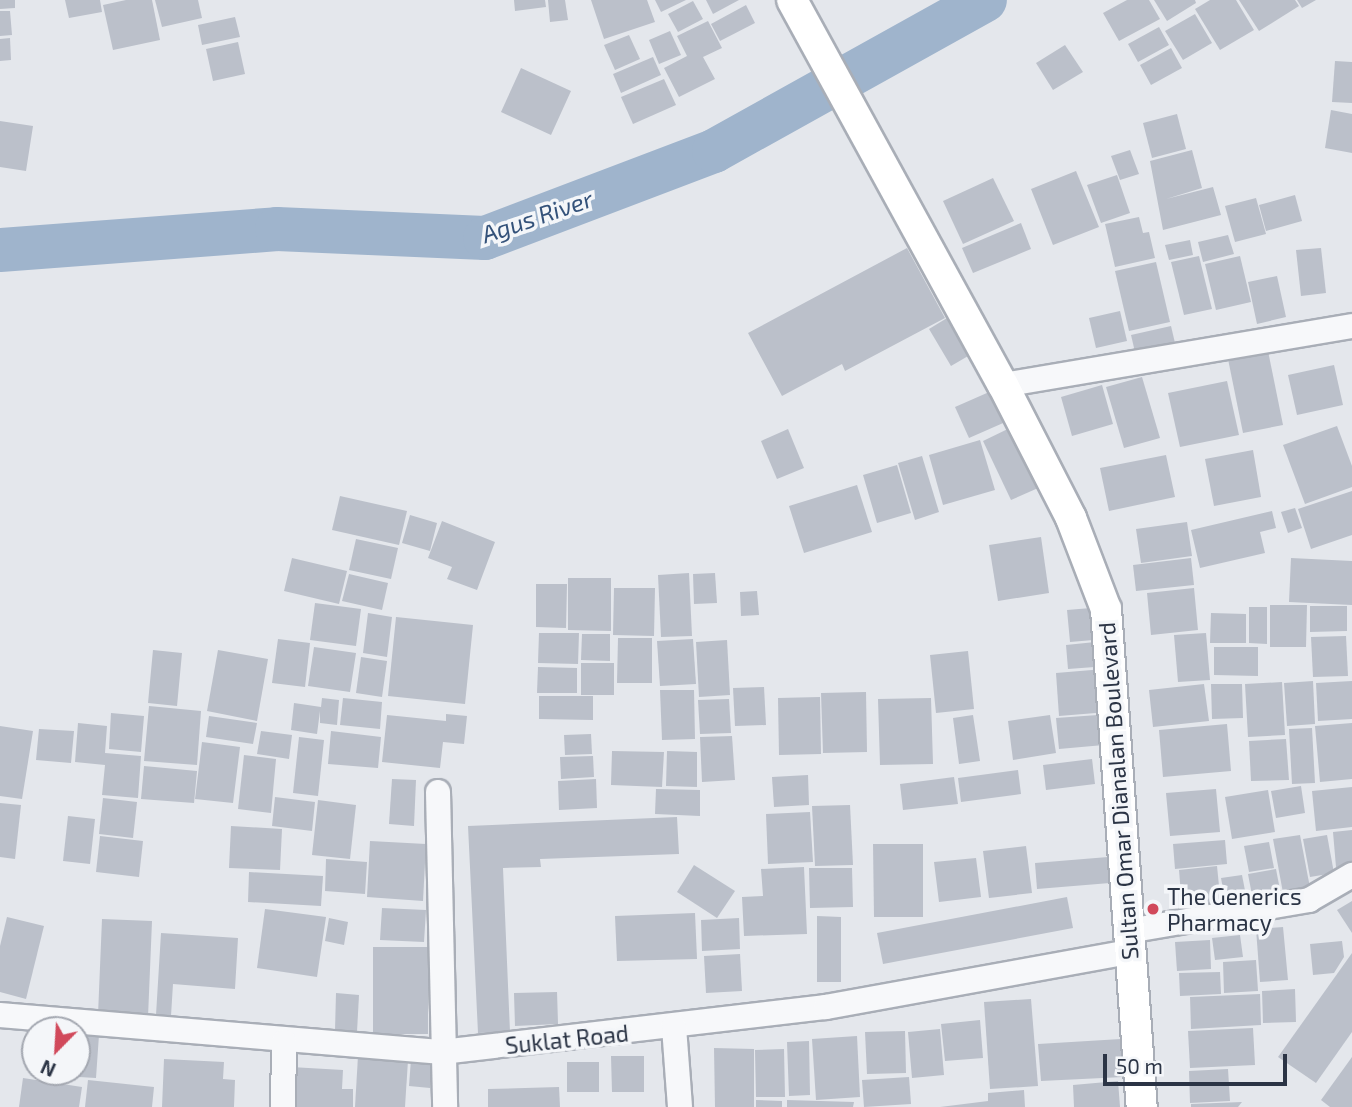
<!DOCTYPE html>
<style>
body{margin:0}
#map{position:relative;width:1352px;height:1107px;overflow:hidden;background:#e4e7ec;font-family:"Exo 2",sans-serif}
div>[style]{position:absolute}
.river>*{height:44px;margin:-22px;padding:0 22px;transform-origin:22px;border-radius:22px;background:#9fb4cc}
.building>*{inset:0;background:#bbc0ca}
.roads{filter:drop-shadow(2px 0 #a9aeb7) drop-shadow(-2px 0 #a9aeb7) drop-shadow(0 2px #a9aeb7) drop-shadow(0 -2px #a9aeb7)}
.minor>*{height:24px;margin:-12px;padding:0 12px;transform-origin:12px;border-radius:12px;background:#f7f8fa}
.major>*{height:30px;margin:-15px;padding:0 15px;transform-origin:15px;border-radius:15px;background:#fff}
.dots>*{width:19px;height:19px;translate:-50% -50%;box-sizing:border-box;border:4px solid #f4f6f9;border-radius:50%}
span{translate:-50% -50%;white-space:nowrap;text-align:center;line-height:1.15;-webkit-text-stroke:7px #f4f6f9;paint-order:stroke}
.street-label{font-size:23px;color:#2b3445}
.poi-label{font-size:23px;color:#2b3445}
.left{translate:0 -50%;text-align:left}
.water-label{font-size:24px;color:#34527a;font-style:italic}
.north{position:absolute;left:21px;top:1016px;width:70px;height:70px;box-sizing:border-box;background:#f4f6f9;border:2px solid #a4a8b1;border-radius:50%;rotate:204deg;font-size:19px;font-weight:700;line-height:28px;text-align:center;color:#2b3445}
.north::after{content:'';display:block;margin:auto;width:24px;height:32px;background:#d1495b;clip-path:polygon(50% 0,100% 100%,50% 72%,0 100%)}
.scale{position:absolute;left:1103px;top:1054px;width:184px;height:32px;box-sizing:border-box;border:4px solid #2b3445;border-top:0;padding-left:9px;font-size:21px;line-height:24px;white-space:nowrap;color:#2b3445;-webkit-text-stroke:5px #f4f6f9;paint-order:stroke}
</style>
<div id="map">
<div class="river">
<i style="left:0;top:250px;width:278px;rotate:-4.3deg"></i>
<i style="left:277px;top:229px;width:208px;rotate:2.5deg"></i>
<i style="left:485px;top:238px;width:245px;rotate:-20.8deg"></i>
<i style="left:714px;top:151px;width:310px;rotate:-29.1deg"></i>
</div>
<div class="building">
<i style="clip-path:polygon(0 0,15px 0,15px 8px,0 9px)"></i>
<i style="clip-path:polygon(65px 0,100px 0,102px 12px,69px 18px)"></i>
<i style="clip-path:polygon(126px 0,152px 0,160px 40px,113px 50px,103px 5px)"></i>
<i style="clip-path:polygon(155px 0,198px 0,202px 18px,162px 27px)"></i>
<i style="clip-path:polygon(514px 0,545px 0,546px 7px,515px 11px)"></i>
<i style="clip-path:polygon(548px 0,565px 0,568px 20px,550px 22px)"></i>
<i style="clip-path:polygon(591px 0,647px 0,655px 22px,604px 39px)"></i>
<i style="clip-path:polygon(655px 0,686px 0,661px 12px)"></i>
<i style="clip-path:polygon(706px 0,739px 0,713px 14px)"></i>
<i style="clip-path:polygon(1127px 0,1149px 0,1160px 19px,1119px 41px,1103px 13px)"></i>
<i style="clip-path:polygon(1154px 0,1195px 0,1196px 3px,1167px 21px)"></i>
<i style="clip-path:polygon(1210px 0,1236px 0,1254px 30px,1220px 50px,1195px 9px)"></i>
<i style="clip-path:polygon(1239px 0,1295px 0,1299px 6px,1259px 31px)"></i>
<i style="clip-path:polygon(1297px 0,1316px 0,1302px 8px)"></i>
<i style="clip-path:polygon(693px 1px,703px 19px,678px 32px,668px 14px)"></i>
<i style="clip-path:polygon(746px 5px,755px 23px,720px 41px,711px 24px)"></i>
<i style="clip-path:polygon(0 11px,10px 11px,12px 35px,0 36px)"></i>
<i style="clip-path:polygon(1195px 14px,1212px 43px,1183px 60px,1165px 31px)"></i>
<i style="clip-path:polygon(235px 17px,240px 37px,202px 45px,198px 25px)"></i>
<i style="clip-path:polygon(708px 21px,722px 48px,703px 57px,715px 79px,679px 97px,664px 68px,687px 56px,677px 36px)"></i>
<i style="clip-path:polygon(1159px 27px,1169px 45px,1138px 62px,1128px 44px)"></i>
<i style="clip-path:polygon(670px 31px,681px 55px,659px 64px,649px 40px)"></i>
<i style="clip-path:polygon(629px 35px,640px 59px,615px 70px,604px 45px)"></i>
<i style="clip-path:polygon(10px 38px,11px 60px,0 61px,0 39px)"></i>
<i style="clip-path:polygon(238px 42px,245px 74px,213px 81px,206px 49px)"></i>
<i style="clip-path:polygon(1065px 45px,1083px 72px,1053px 90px,1036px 63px)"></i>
<i style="clip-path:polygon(1171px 48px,1182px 68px,1151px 85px,1140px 65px)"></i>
<i style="clip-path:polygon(653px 57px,661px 75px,621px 93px,613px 74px)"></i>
<i style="clip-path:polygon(1335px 61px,1352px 62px,1352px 103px,1332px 102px)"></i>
<i style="clip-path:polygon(521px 68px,571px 91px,551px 135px,501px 112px)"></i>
<i style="clip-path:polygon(664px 79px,676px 105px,633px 124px,621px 97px)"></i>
<i style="clip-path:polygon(1331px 110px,1352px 114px,1352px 153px,1325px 148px)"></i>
<i style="clip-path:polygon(1177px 114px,1186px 149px,1152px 158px,1143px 123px)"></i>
<i style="clip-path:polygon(0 121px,33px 126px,26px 171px,0 167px)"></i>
<i style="clip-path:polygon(1130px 150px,1139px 174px,1120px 180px,1111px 156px)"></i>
<i style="clip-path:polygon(1192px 150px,1202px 188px,1166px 199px,1213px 187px,1221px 215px,1163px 230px,1150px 161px)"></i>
<i style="clip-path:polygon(1076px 171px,1099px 227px,1053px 245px,1031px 189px)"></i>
<i style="clip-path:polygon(1117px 175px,1130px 213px,1101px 223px,1087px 185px)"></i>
<i style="clip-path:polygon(993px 178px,1014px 221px,963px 244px,943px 201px)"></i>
<i style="clip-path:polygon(1295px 195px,1302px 221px,1266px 231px,1259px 205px)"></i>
<i style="clip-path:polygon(1256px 198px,1266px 234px,1235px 242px,1225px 206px)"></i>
<i style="clip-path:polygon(1139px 217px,1143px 233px,1149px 232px,1155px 258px,1115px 267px,1105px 224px)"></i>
<i style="clip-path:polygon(1021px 223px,1031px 249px,973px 273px,962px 248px)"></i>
<i style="clip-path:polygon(1228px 235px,1234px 254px,1203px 262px,1198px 242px)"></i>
<i style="clip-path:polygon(1190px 240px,1193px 255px,1169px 260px,1165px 245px)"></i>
<i style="clip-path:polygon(907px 248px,945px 318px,845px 371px,842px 364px,782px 396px,748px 333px)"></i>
<i style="clip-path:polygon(1321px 248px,1326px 293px,1301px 296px,1296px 250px)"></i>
<i style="clip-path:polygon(1199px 256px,1212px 309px,1184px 315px,1171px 262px)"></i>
<i style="clip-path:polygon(1240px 256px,1251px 302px,1216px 310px,1205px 264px)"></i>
<i style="clip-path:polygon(1156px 262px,1170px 322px,1129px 331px,1115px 271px)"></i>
<i style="clip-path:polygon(1277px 276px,1286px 317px,1257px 324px,1248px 282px)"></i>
<i style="clip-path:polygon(1120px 311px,1127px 341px,1096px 348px,1089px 318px)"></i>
<i style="clip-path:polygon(952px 315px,975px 352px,951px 366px,929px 329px)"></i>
<i style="clip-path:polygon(1171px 326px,1175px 343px,1135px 352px,1131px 335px)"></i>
<i style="clip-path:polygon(1268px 351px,1283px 425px,1243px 433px,1228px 359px)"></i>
<i style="clip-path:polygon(1334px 365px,1343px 405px,1297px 415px,1288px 375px)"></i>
<i style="clip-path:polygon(1142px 377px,1160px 438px,1124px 448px,1106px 387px)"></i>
<i style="clip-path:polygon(1227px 381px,1239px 435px,1180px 447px,1168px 393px)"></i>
<i style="clip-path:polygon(1102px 385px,1113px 424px,1072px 436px,1061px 397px)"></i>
<i style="clip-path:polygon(996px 389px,1010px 420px,969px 438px,955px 407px)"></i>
<i style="clip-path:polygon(1016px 425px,1045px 485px,1011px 500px,983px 441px)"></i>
<i style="clip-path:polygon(1337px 426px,1352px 466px,1352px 487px,1305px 504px,1283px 445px)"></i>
<i style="clip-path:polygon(788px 429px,804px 468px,777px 479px,761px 441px)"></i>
<i style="clip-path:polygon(980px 440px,995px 490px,943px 505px,929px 455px)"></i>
<i style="clip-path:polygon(1253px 450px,1261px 497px,1214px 506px,1205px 459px)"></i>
<i style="clip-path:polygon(1166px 455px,1175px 497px,1109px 511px,1100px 468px)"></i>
<i style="clip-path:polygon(922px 456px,939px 512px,915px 520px,898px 463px)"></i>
<i style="clip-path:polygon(897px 465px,911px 513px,877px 523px,863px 475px)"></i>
<i style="clip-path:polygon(857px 485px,872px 532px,804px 553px,789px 506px)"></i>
<i style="clip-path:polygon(1352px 491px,1352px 535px,1311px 549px,1298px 509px)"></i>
<i style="clip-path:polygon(340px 496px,407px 511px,399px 545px,332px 530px)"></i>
<i style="clip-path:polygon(1295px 508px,1302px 528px,1288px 533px,1281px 512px)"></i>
<i style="clip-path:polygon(1272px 511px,1276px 528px,1260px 532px,1265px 553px,1200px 568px,1191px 530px)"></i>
<i style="clip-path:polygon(410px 515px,437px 523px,430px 551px,402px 543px)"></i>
<i style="clip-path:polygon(442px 521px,495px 542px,477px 590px,447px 579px,452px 567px,428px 558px)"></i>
<i style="clip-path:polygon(1187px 522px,1192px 556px,1141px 563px,1136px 529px)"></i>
<i style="clip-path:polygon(1041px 537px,1049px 593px,998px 601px,989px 545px)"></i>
<i style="clip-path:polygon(356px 539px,398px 548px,391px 579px,349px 570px)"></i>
<i style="clip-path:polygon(292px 558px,347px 571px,339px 604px,284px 591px)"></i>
<i style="clip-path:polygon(1191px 558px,1194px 585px,1136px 591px,1133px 565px)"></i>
<i style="clip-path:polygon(1291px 558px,1352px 561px,1352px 605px,1289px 602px)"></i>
<i style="clip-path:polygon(689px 573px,692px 636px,661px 637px,658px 575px)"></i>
<i style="clip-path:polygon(715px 573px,717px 603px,694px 604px,693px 574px)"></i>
<i style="clip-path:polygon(349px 574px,388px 583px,382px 610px,342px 601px)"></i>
<i style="clip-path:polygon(568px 578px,611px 578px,611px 631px,568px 630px)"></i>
<i style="clip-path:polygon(536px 584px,567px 584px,566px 628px,536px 627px)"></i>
<i style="clip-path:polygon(614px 588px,655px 588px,654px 636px,613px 635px)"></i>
<i style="clip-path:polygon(1194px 588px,1198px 630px,1151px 635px,1147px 593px)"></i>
<i style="clip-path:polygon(757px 591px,759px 615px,741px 616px,740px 592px)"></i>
<i style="clip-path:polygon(315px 603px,361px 609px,356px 646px,310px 640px)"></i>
<i style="clip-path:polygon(1270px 605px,1307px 605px,1306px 647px,1270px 647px)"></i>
<i style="clip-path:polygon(1310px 606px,1347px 606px,1347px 631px,1310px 632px)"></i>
<i style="clip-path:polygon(1103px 607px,1105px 639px,1070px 642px,1067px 610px)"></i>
<i style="clip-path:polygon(1249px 607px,1267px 607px,1267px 644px,1249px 643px)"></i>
<i style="clip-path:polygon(368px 613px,392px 617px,387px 657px,363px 653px)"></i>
<i style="clip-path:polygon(1211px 613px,1246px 614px,1246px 643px,1210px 643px)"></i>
<i style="clip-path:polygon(396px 617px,473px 625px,465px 704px,388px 696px)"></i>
<i style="clip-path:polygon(539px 633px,579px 633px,578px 664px,538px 663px)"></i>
<i style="clip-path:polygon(1206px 633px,1210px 680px,1178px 682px,1174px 635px)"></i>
<i style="clip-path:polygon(582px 634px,610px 634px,610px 661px,581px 660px)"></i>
<i style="clip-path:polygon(1346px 636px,1348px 676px,1313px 677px,1311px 637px)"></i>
<i style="clip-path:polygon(618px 638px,652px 638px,652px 683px,617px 683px)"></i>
<i style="clip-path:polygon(278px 639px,310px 643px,305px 687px,272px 683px)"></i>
<i style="clip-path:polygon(693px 639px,696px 684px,660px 686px,657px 641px)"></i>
<i style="clip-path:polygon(727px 640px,730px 695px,699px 697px,696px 642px)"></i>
<i style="clip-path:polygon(1105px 641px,1108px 666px,1068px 669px,1066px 645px)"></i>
<i style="clip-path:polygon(314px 647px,356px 653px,350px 692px,308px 686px)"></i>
<i style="clip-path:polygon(1214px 647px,1258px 647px,1258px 676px,1214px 675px)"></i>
<i style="clip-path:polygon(153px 650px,182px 653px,177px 706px,148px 703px)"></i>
<i style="clip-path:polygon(218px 650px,268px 659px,257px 721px,207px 711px)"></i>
<i style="clip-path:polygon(968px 651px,974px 709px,936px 713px,930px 655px)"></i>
<i style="clip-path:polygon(361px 657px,387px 661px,382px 697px,356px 693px)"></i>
<i style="clip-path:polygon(581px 663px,614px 663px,614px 695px,581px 695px)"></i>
<i style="clip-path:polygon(538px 667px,577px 668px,577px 693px,537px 693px)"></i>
<i style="clip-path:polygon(1104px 669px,1108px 712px,1059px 716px,1056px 673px)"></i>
<i style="clip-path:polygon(1313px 681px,1315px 724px,1287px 726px,1284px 683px)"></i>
<i style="clip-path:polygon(1352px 681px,1352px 719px,1318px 721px,1316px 683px)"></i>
<i style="clip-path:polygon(1282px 682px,1285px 735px,1248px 737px,1245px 684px)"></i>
<i style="clip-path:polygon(1204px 684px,1209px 721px,1153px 727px,1149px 690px)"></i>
<i style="clip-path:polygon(1211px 684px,1242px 684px,1243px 718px,1212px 719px)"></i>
<i style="clip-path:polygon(764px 687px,766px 725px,735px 726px,733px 688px)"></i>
<i style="clip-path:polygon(660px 690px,694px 690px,695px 739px,662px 740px)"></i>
<i style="clip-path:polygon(866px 692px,867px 752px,823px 753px,821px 693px)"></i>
<i style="clip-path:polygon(539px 696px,593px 696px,593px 720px,539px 719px)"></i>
<i style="clip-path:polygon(820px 697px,821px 754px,779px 755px,778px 698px)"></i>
<i style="clip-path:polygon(322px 698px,339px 700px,337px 725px,320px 723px,320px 711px,317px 734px,291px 730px,294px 703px,321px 707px)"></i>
<i style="clip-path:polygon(343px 698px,382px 702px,380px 729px,340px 725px)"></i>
<i style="clip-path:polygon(931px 698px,933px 764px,880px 765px,878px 699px)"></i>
<i style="clip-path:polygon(729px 699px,731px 733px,700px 734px,698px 700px)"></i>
<i style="clip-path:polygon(149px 706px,201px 711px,197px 765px,144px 761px)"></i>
<i style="clip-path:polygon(111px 713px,144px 716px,141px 752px,109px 749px)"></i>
<i style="clip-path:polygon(446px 714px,467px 716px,464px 744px,443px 742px,440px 768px,382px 762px,387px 715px,446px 721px)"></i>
<i style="clip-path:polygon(1112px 714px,1115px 744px,1059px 749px,1056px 718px)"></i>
<i style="clip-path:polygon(973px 715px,980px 761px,959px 764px,953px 718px)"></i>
<i style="clip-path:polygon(1050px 715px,1056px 753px,1013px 760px,1008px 721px)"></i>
<i style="clip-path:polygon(209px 716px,257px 723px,253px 744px,206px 737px)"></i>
<i style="clip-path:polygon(78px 723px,107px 726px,105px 753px,141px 756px,138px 798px,102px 795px,105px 765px,75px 762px)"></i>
<i style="clip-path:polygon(1352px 723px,1352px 779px,1320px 782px,1315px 726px)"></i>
<i style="clip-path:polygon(1227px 724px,1231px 771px,1163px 777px,1159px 730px)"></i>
<i style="clip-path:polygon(0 726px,33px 731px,22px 799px,0 796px)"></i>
<i style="clip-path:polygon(1312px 728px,1315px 783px,1292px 784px,1289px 729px)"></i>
<i style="clip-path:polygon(39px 729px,74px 731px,71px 763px,36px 760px)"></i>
<i style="clip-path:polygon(261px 731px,292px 735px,289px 759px,257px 754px)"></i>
<i style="clip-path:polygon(331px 731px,381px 737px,378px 768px,328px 764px)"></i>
<i style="clip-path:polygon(591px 734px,592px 754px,565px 755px,564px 735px)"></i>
<i style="clip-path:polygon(732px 736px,735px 780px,702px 782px,700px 737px)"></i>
<i style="clip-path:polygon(299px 737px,324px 740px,318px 796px,293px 793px)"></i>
<i style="clip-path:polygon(1286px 739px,1289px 780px,1251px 781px,1249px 741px)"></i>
<i style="clip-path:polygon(202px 742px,240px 747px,233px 803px,195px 799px)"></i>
<i style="clip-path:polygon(612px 751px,664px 752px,662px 787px,611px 785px)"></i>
<i style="clip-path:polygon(667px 751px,697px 752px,697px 787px,666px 786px)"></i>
<i style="clip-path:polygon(244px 755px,276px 759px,271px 813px,238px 809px)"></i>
<i style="clip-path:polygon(593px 756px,594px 777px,561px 779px,560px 757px)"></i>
<i style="clip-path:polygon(1092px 759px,1095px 784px,1046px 790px,1043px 765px)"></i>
<i style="clip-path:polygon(144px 766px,197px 771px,194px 803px,141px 799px)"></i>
<i style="clip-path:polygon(1018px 770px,1021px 794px,961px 802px,958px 778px)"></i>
<i style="clip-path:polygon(808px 775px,809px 805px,774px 807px,772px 777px)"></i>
<i style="clip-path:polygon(954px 777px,958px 804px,903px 810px,900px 784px)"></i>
<i style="clip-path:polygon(392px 779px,416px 780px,414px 826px,389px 824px)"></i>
<i style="clip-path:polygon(596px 779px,597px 808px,559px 810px,558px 781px)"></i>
<i style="clip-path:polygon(1301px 786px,1305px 813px,1276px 818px,1271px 791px)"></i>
<i style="clip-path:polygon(1352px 787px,1352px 827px,1316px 831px,1312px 791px)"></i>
<i style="clip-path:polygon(656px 789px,700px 790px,700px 816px,655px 814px)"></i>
<i style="clip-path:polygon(1216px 789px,1220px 832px,1170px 836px,1166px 793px)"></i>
<i style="clip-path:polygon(1268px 790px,1275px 832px,1232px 839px,1225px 797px)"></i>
<i style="clip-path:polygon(275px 797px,315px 802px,312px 831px,272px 826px)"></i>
<i style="clip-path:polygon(103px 798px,137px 802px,133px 838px,99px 834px)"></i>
<i style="clip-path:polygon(318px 800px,356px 805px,350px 859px,312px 855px)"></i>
<i style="clip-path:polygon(0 803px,21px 805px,15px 859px,0 857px)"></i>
<i style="clip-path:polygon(850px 805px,853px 865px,815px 866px,812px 806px)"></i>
<i style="clip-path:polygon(810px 812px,813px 862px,768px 864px,766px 814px)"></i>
<i style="clip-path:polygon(68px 816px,95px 819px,90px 864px,63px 861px)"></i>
<i style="clip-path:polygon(677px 817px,679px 854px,540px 859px,541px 867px,503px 868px,510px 1032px,478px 1033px,468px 826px)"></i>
<i style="clip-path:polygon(231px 826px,282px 829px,280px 870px,229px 868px)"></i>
<i style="clip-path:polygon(1352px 830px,1352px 865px,1336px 867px,1333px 832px)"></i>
<i style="clip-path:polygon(1300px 835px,1311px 893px,1284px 898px,1273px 839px)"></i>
<i style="clip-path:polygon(1327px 835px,1334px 873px,1310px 877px,1303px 839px)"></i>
<i style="clip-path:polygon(100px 836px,143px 841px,139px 877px,96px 872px)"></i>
<i style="clip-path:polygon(1225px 840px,1227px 864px,1175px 869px,1173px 844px)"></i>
<i style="clip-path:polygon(370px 841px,426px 844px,423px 901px,367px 897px)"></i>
<i style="clip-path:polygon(1269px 842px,1274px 868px,1249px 872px,1244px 846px)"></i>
<i style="clip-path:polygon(873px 844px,923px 844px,923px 917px,874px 917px)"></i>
<i style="clip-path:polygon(1026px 846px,1032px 893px,989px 898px,983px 851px)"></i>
<i style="clip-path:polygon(1108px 857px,1110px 883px,1037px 889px,1035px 863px)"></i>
<i style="clip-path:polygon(976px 858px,981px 897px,939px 902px,934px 862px)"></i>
<i style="clip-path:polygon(326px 859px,367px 862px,365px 894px,325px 891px)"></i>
<i style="clip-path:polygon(694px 865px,735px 891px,717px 918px,677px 892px)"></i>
<i style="clip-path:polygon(1217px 866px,1222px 916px,1183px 919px,1179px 870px)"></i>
<i style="clip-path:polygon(804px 867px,807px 934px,744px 936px,742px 897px,763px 896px,761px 869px)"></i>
<i style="clip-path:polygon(809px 868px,852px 868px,853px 907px,810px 908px)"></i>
<i style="clip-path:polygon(1276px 869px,1280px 890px,1252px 895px,1248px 874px)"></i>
<i style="clip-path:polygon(249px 872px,323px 876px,321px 906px,248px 902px)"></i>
<i style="clip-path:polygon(1242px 875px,1248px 906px,1227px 910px,1221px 878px)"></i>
<i style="clip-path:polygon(1067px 897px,1073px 928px,883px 964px,877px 933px)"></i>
<i style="clip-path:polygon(1352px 901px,1352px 933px,1337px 910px)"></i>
<i style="clip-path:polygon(382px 908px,426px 910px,424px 942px,380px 940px)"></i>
<i style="clip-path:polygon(265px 909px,326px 917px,317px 977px,257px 968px)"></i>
<i style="clip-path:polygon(695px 913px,697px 959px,617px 961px,615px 916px)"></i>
<i style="clip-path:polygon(817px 916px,841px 917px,841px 982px,817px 982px)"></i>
<i style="clip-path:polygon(7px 917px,44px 926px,26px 999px,0 992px,0 946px)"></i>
<i style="clip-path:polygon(329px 918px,348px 922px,344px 945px,325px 941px)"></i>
<i style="clip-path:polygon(739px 918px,740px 949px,702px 951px,701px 920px)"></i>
<i style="clip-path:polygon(102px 919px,152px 921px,148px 1017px,98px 1015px)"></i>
<i style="clip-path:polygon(1283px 927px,1288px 980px,1260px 982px,1256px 929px)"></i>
<i style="clip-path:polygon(161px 933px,238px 938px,235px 989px,173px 984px,171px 1016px,156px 1015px)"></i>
<i style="clip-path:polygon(1240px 935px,1243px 957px,1215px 960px,1212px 938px)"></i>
<i style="clip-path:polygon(1210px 940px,1211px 969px,1177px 971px,1175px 942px)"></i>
<i style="clip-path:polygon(1342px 941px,1344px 957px,1334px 973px,1313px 975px,1310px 944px)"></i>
<i style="clip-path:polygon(373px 947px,428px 947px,428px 1034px,373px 1034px)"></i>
<i style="clip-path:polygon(1352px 953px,1352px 1032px,1316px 1083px,1278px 1057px)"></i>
<i style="clip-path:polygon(740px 954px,742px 991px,706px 993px,704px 956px)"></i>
<i style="clip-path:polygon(1256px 960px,1258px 991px,1224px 993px,1223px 962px)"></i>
<i style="clip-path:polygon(1220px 972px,1221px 994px,1180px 996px,1179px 973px)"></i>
<i style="clip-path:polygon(1295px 989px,1296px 1022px,1263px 1023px,1262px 991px)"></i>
<i style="clip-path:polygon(557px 992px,558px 1024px,515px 1026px,514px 993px)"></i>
<i style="clip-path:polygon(336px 993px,359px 995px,357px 1032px,335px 1031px)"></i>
<i style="clip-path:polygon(1260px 994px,1261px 1025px,1191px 1029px,1190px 997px)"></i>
<i style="clip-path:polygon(1031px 999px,1038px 1086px,990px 1089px,984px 1002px)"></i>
<i style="clip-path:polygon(980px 1020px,983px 1058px,945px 1061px,941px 1024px)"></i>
<i style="clip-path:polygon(1253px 1028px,1255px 1065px,1190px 1068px,1188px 1031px)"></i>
<i style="clip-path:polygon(940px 1029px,944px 1075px,912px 1078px,908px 1032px)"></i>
<i style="clip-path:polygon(905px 1031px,906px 1073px,867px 1074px,865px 1032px)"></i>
<i style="clip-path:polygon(30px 1034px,35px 1035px,35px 1066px,27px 1065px)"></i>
<i style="clip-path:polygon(77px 1034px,99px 1035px,96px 1078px,62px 1076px,63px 1072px,77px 1072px)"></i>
<i style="clip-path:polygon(857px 1036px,860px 1097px,816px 1100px,812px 1039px)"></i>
<i style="clip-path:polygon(1121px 1039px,1123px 1077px,1041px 1081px,1038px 1044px)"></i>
<i style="clip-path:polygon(809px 1041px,810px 1095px,789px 1096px,787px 1042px)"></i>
<i style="clip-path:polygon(714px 1048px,754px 1049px,754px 1107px,715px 1107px)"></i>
<i style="clip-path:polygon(784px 1049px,785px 1097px,756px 1097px,755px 1050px)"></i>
<i style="clip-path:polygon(358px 1056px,408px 1060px,405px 1107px,355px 1107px)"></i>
<i style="clip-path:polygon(611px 1056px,644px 1056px,644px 1092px,612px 1092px)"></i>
<i style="clip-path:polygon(1352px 1057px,1352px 1107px,1330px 1107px,1321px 1100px)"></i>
<i style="clip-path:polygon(164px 1059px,224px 1062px,223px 1079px,235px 1080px,234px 1107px,162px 1107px)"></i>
<i style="clip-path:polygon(411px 1059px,433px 1060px,430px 1088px,409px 1086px)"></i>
<i style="clip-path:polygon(567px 1062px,599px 1062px,599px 1092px,567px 1092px)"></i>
<i style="clip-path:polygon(291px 1067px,343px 1070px,342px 1089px,353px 1089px,353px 1107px,289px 1107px)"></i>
<i style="clip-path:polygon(1228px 1069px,1230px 1101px,1190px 1103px,1189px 1071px)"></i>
<i style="clip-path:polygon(909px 1077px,911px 1104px,864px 1107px,862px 1080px)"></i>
<i style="clip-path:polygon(23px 1078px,82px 1087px,79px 1107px,19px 1107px)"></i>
<i style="clip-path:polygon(88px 1080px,154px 1087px,152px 1107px,85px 1107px)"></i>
<i style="clip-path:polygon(1118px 1081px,1120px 1107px,1074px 1107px,1073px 1085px)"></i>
<i style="clip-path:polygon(559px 1087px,560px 1107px,488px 1107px,488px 1089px)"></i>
<i style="clip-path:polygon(1024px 1090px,1025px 1107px,940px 1107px,988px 1101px,988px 1093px)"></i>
<i style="clip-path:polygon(756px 1100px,782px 1101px,782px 1107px,756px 1107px)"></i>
<i style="clip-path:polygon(787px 1100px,854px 1102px,853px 1107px,787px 1107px)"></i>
<i style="clip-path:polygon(1242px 1102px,1238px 1107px,1191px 1107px,1191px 1104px)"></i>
</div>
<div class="roads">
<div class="minor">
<i style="left:1003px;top:385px;width:354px;rotate:-9.6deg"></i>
<i style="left:438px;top:792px;width:315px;rotate:88.7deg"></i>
<i style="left:1128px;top:931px;width:184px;rotate:-9.7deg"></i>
<i style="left:1309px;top:900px;width:50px;rotate:-30.2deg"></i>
<i style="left:0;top:1015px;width:444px;rotate:4.8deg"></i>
<i style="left:442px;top:1052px;width:387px;rotate:-6.7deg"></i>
<i style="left:826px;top:1007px;width:307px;rotate:-10.3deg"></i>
<i style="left:674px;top:1027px;width:80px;rotate:85.7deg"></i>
<i style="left:283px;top:1107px;width:65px;rotate:-89.1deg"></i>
</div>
<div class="major">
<i style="left:792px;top:0;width:439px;rotate:61.3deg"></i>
<i style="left:1003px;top:385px;width:149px;rotate:62.9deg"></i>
<i style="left:1071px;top:518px;width:97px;rotate:69deg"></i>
<i style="left:1106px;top:609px;width:499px;rotate:85.9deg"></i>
</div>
</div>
<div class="dots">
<i style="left:1153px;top:909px;background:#d1495b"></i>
</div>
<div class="street-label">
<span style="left:1118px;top:791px;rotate:-94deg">Sultan Omar Dianalan Boulevard</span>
<span style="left:567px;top:1039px;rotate:-6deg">Suklat Road</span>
</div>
<div class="poi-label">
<span class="left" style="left:1167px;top:909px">The Generics<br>Pharmacy</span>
</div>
<div class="water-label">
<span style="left:537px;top:216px;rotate:-19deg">Agus River</span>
</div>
<div class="north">N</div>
<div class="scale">50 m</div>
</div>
